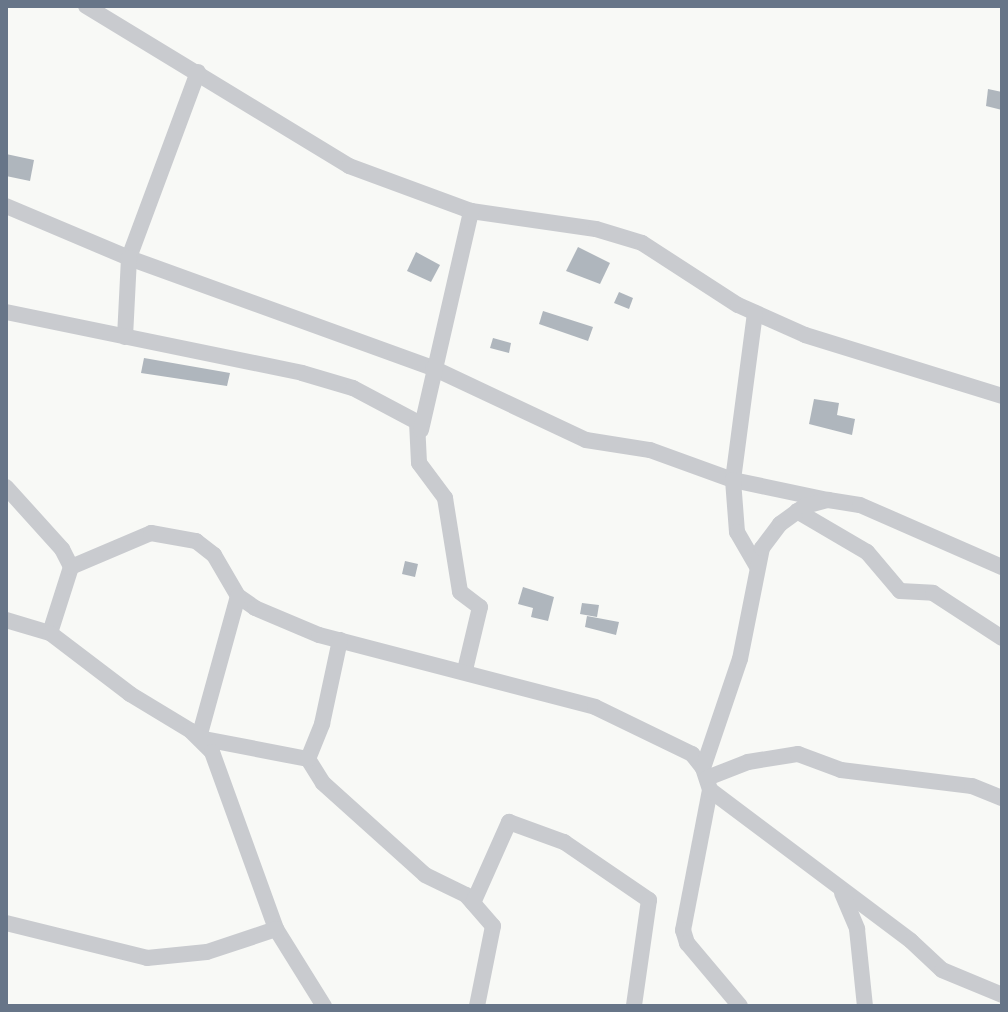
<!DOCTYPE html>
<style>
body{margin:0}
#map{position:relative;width:1008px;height:1012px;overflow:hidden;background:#f8f9f6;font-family:"PT Sans",sans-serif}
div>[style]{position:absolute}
.building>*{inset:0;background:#afb6bd}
.minor>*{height:16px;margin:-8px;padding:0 8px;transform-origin:8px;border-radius:8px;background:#c9cbcf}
span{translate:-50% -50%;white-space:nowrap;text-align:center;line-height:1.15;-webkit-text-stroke:8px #fff;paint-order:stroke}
.frame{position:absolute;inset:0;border:8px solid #677588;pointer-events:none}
</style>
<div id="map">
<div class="building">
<i style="clip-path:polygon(988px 89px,1002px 92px,1002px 110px,986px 106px)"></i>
<i style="clip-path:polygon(6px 154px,34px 160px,30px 181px,6px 176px)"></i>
<i style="clip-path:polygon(578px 247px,610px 263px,600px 284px,566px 271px)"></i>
<i style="clip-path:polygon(416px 252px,440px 265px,431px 282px,407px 271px)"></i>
<i style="clip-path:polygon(619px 292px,633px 298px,629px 309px,614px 303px)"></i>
<i style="clip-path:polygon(543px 311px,593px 327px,588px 341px,539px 324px)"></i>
<i style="clip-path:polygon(493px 338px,511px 343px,509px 353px,490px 348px)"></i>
<i style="clip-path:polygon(144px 358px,230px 373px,227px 386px,141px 373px)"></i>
<i style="clip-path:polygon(814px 399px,839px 403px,837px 415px,855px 419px,852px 435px,809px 424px)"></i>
<i style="clip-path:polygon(405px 561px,418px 564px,415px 577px,402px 574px)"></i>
<i style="clip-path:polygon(523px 587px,554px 597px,548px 621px,531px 617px,533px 608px,518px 604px)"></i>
<i style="clip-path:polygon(582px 603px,599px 605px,597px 617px,580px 614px)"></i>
<i style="clip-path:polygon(587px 616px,619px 622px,616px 635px,585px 627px)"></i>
</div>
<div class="minor">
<i style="left:86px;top:6px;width:308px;rotate:31.3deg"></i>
<i style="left:349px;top:166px;width:130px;rotate:20.2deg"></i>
<i style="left:471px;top:211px;width:126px;rotate:8.2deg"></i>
<i style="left:596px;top:229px;width:48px;rotate:16.9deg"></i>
<i style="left:642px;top:243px;width:114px;rotate:32.9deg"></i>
<i style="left:738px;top:305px;width:73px;rotate:24.1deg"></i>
<i style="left:805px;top:335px;width:206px;rotate:17.2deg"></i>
<i style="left:198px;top:72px;width:198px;rotate:110.4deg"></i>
<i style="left:129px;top:258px;width:323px;rotate:19.9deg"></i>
<i style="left:433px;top:368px;width:169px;rotate:25.2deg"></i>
<i style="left:586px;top:440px;width:65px;rotate:8.9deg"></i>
<i style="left:650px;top:450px;width:88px;rotate:19.9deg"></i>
<i style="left:733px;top:480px;width:97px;rotate:11.9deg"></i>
<i style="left:6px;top:206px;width:134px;rotate:22.9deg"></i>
<i style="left:129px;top:258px;width:79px;rotate:92.9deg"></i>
<i style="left:6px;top:312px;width:302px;rotate:11.6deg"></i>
<i style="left:302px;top:373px;width:53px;rotate:16.4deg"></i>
<i style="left:353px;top:388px;width:72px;rotate:28deg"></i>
<i style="left:417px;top:422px;width:41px;rotate:87.2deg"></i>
<i style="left:419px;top:463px;width:44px;rotate:53.4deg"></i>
<i style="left:445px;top:498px;width:95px;rotate:80.9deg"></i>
<i style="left:460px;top:592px;width:25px;rotate:37deg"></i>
<i style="left:480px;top:607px;width:65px;rotate:103.4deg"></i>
<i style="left:755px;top:313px;width:168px;rotate:97.5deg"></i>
<i style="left:733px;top:480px;width:52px;rotate:85.6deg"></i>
<i style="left:737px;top:532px;width:39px;rotate:60deg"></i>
<i style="left:421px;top:430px;width:225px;rotate:-77.1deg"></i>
<i style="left:6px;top:487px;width:84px;rotate:47.9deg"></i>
<i style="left:62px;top:549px;width:20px;rotate:63deg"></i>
<i style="left:71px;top:567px;width:69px;rotate:107.7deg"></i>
<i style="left:797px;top:511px;width:81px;rotate:30.4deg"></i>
<i style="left:867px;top:552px;width:51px;rotate:49.8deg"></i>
<i style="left:900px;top:591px;width:33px;rotate:3deg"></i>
<i style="left:933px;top:593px;width:82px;rotate:33.1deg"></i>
<i style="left:71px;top:567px;width:87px;rotate:-23deg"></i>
<i style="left:151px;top:533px;width:46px;rotate:10.1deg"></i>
<i style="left:196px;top:541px;width:23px;rotate:38deg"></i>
<i style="left:214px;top:555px;width:48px;rotate:59.7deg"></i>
<i style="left:238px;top:596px;width:21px;rotate:35deg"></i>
<i style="left:255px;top:608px;width:69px;rotate:22.9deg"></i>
<i style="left:319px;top:635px;width:285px;rotate:14.6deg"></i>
<i style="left:595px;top:707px;width:108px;rotate:25.9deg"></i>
<i style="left:692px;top:754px;width:18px;rotate:52deg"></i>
<i style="left:703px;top:768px;width:23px;rotate:72deg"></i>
<i style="left:710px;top:790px;width:143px;rotate:100.9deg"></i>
<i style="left:683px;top:930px;width:14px;rotate:73deg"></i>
<i style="left:687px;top:943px;width:82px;rotate:49.9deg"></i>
<i style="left:238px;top:596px;width:147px;rotate:105.4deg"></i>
<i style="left:199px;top:738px;width:111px;rotate:10.9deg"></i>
<i style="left:308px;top:759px;width:28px;rotate:58deg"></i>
<i style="left:323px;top:783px;width:137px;rotate:42deg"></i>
<i style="left:425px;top:875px;width:46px;rotate:26deg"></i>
<i style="left:466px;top:895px;width:41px;rotate:48.9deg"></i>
<i style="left:493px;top:926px;width:82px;rotate:101.3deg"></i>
<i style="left:6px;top:620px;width:46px;rotate:16.5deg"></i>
<i style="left:50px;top:633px;width:101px;rotate:37.3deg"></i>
<i style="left:130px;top:694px;width:71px;rotate:31.2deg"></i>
<i style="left:191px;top:731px;width:30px;rotate:45deg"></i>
<i style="left:212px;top:752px;width:188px;rotate:70.1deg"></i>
<i style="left:276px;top:929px;width:91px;rotate:58.1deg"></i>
<i style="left:308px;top:759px;width:38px;rotate:-68deg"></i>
<i style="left:322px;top:724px;width:86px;rotate:-77.9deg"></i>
<i style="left:703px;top:768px;width:115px;rotate:-71.3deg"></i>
<i style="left:740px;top:659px;width:113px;rotate:-78.8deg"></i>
<i style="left:762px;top:548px;width:30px;rotate:-53deg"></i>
<i style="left:780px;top:524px;width:31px;rotate:-36deg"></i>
<i style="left:805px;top:506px;width:24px;rotate:-15deg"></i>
<i style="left:828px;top:500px;width:32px;rotate:9deg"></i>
<i style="left:860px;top:505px;width:155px;rotate:23.6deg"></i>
<i style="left:707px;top:778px;width:44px;rotate:-21.3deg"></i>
<i style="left:748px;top:762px;width:51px;rotate:-9.1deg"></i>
<i style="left:798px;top:754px;width:46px;rotate:20.4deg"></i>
<i style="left:841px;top:770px;width:132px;rotate:7deg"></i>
<i style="left:972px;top:786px;width:32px;rotate:22deg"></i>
<i style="left:710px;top:790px;width:251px;rotate:36.9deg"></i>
<i style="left:911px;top:941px;width:42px;rotate:43.1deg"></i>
<i style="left:942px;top:970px;width:65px;rotate:22.6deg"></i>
<i style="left:842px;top:893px;width:39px;rotate:67deg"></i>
<i style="left:857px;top:929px;width:77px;rotate:84.1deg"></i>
<i style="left:473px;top:903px;width:89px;rotate:-66deg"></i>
<i style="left:509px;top:822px;width:59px;rotate:20deg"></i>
<i style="left:564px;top:842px;width:103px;rotate:34.3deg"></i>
<i style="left:649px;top:900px;width:107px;rotate:98.1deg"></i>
<i style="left:6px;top:923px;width:145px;rotate:13.9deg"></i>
<i style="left:147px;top:958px;width:60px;rotate:-5.7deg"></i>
<i style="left:207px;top:952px;width:73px;rotate:-18.4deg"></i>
</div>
<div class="frame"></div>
</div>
